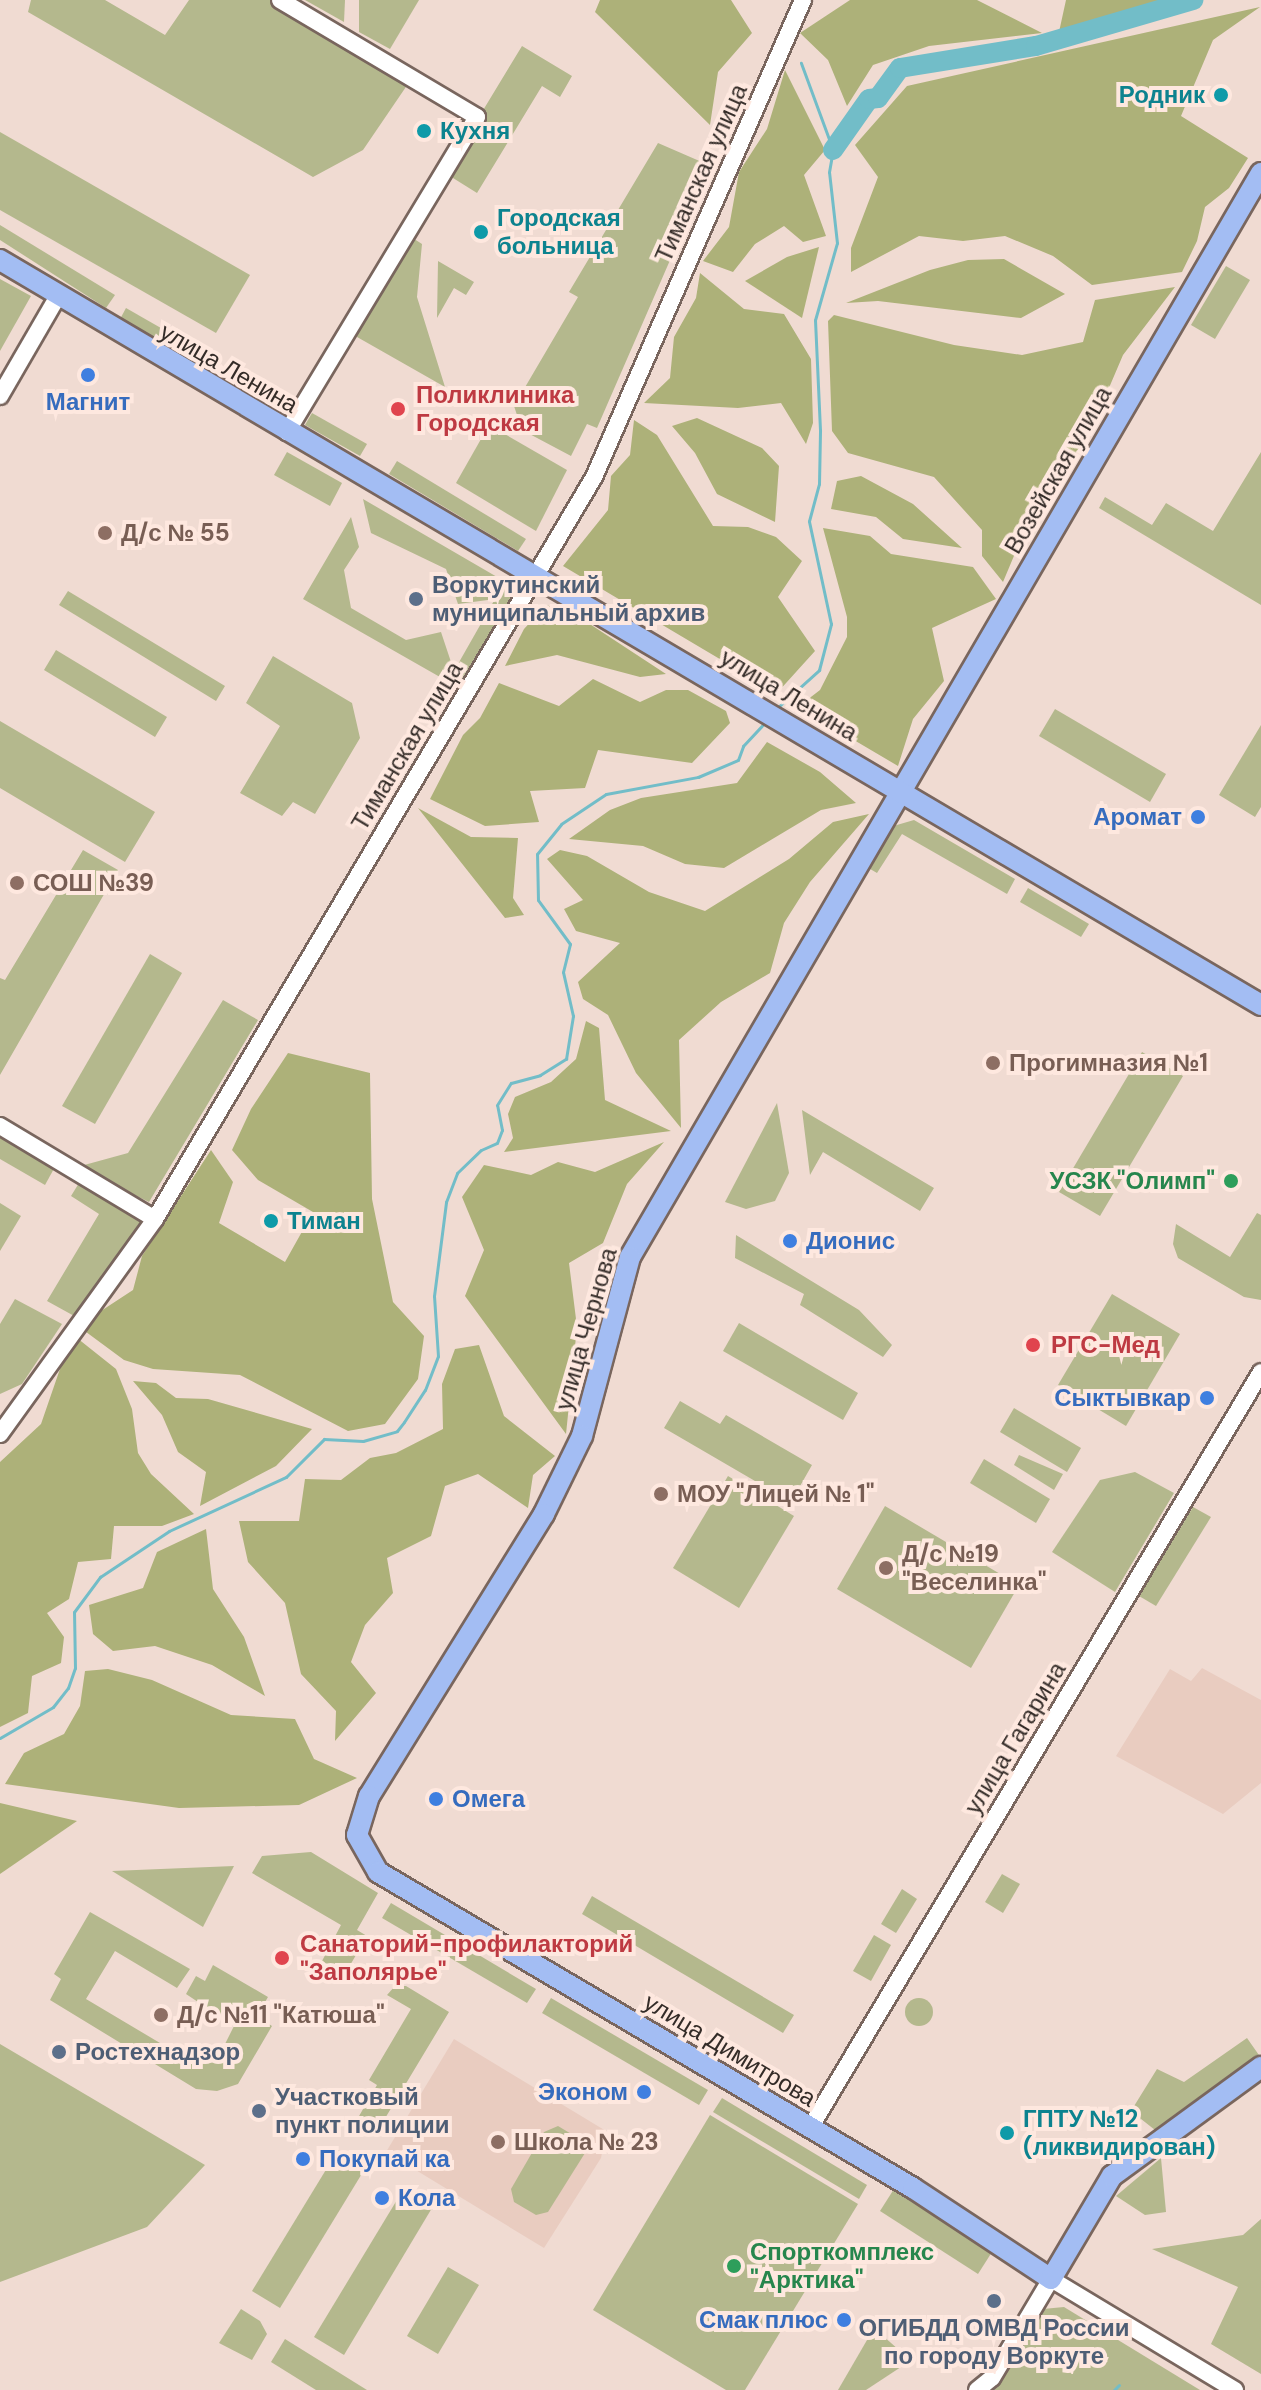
<!DOCTYPE html>
<meta charset="utf-8">
<style>
body{margin:0}
#map{position:relative;width:1261px;height:2390px;overflow:hidden;background:#f0dbd2;font-family:"DM Sans",sans-serif}
div>[style]{position:absolute}
.built>*{inset:0;background:#e9ccc0}
.green>*{inset:0;background:#b4b88d}
.round{border-radius:50%}
.forest>*{inset:0;background:#adb179}
.stream>*{height:3px;margin:-1.5px;padding:0 1.5px;transform-origin:1.5px;border-radius:1.5px;background:#72bdc8}
.river>*{height:20px;margin:-10px;padding:0 10px;transform-origin:10px;border-radius:10px;background:#72bdc8}
.roads{filter:drop-shadow(2px 0 #79665e) drop-shadow(-2px 0 #79665e) drop-shadow(0 2px #79665e) drop-shadow(0 -2px #79665e)}
.minor>*{height:16px;margin:-8px;padding:0 8px;transform-origin:8px;border-radius:8px;background:#fff}
.major>*{height:20px;margin:-10px;padding:0 10px;transform-origin:10px;border-radius:10px;background:#a3bdf3}
.dots>*{width:22px;height:22px;translate:-50% -50%;box-sizing:border-box;border:4px solid #fee8df;border-radius:50%}
span{translate:-50% -50%;white-space:nowrap;text-align:center;line-height:1.15;-webkit-text-stroke:8px #fee8df;paint-order:stroke}
.culture-label{font-size:24px;color:#0d838f;font-weight:700}
.right{translate:-100% -50%;text-align:right}
.left{translate:0 -50%;text-align:left}
.street-label{font-size:24px;color:#342c28}
.health-label{font-size:24px;color:#be3a42;font-weight:700}
.shop-label{font-size:24px;color:#366cbe;font-weight:700}
.education-label{font-size:24px;color:#785e54;font-weight:700}
.service-label{font-size:24px;color:#4e5e75;font-weight:700}
.leisure-label{font-size:24px;color:#27864d;font-weight:700}
</style>
<div id="map">
<div class="built">
<i style="clip-path:polygon(1202px 1668px,1261px 1700px,1261px 1783px,1223px 1814px,1116px 1756px,1170px 1669px,1191px 1681px)"></i>
<i style="clip-path:polygon(454px 2039px,606px 2131px,601px 2158px,544px 2248px,386px 2152px)"></i>
</div>
<div class="green">
<i style="clip-path:polygon(31px 0,105px 0,165px 35px,189px 0,278px 0,412px 78px,363px 150px,313px 177px,28px 12px)"></i>
<i style="clip-path:polygon(305px 0,345px 0,344px 22px)"></i>
<i style="clip-path:polygon(359px 0,419px 0,390px 49px,359px 32px)"></i>
<i style="clip-path:polygon(522px 46px,572px 76px,560px 97px,542px 86px,477px 193px,445px 173px)"></i>
<i style="clip-path:polygon(0 132px,250px 275px,216px 333px,0 210px)"></i>
<i style="clip-path:polygon(658px 143px,711px 166px,597px 428px,587px 424px,571px 456px,522px 430px,514px 406px,578px 297px,569px 292px)"></i>
<i style="clip-path:polygon(0 225px,115px 295px,106px 308px,0 240px)"></i>
<i style="clip-path:polygon(408px 235px,422px 244px,417px 297px,445px 387px,350px 333px)"></i>
<i style="clip-path:polygon(438px 261px,474px 282px,466px 295px,454px 288px,437px 318px)"></i>
<i style="clip-path:polygon(1226px 266px,1250px 280px,1215px 339px,1191px 325px)"></i>
<i style="clip-path:polygon(0 279px,31px 296px,0 351px)"></i>
<i style="clip-path:polygon(126px 308px,215px 359px,206px 373px,119px 321px)"></i>
<i style="clip-path:polygon(312px 413px,367px 444px,360px 456px,305px 425px)"></i>
<i style="clip-path:polygon(489px 425px,567px 470px,536px 531px,456px 483px)"></i>
<i style="clip-path:polygon(287px 452px,342px 483px,330px 506px,274px 475px)"></i>
<i style="clip-path:polygon(1261px 452px,1261px 605px,1099px 508px,1105px 497px,1152px 525px,1166px 503px,1213px 531px)"></i>
<i style="clip-path:polygon(397px 461px,526px 539px,518px 551px,389px 474px)"></i>
<i style="clip-path:polygon(363px 499px,521px 591px,461px 689px,303px 599px,351px 517px,359px 547px,344px 570px,351px 608px,406px 640px,441px 632px,454px 671px,495px 599px,458px 604px,446px 569px,371px 533px)"></i>
<i style="clip-path:polygon(68px 591px,225px 686px,216px 701px,59px 605px)"></i>
<i style="clip-path:polygon(56px 650px,167px 717px,155px 737px,44px 670px)"></i>
<i style="clip-path:polygon(273px 656px,352px 703px,360px 738px,315px 814px,293px 802px,282px 816px,240px 793px,280px 726px,246px 703px)"></i>
<i style="clip-path:polygon(1055px 709px,1166px 774px,1150px 802px,1039px 736px)"></i>
<i style="clip-path:polygon(0 721px,155px 812px,125px 862px,0 788px)"></i>
<i style="clip-path:polygon(1261px 725px,1261px 807px,1255px 817px,1219px 795px)"></i>
<i style="clip-path:polygon(914px 820px,1015px 879px,1007px 894px,902px 834px,877px 873px,865px 866px,890px 827px)"></i>
<i style="clip-path:polygon(83px 850px,118px 870px,0 1075px,0 978px,5px 980px)"></i>
<i style="clip-path:polygon(1028px 888px,1089px 924px,1081px 937px,1020px 902px)"></i>
<i style="clip-path:polygon(150px 954px,182px 973px,95px 1124px,62px 1106px)"></i>
<i style="clip-path:polygon(223px 1000px,258px 1020px,149px 1202px,77px 1167px,128px 1153px)"></i>
<i style="clip-path:polygon(1142px 1052px,1183px 1076px,1100px 1216px,1059px 1192px)"></i>
<i style="clip-path:polygon(777px 1103px,789px 1173px,775px 1201px,746px 1209px,725px 1202px)"></i>
<i style="clip-path:polygon(802px 1110px,934px 1188px,920px 1211px,823px 1152px,810px 1175px)"></i>
<i style="clip-path:polygon(0 1133px,56px 1165px,45px 1185px,0 1159px)"></i>
<i style="clip-path:polygon(79px 1183px,142px 1222px,76px 1317px,47px 1301px,99px 1214px,71px 1196px)"></i>
<i style="clip-path:polygon(0 1203px,21px 1216px,0 1251px)"></i>
<i style="clip-path:polygon(1257px 1213px,1261px 1215px,1261px 1300px,1244px 1297px,1178px 1258px,1173px 1244px,1176px 1224px,1230px 1257px)"></i>
<i style="clip-path:polygon(736px 1235px,859px 1310px,892px 1345px,883px 1357px,800px 1305px,804px 1294px,735px 1258px)"></i>
<i style="clip-path:polygon(1112px 1294px,1180px 1334px,1126px 1426px,1058px 1385px)"></i>
<i style="clip-path:polygon(15px 1299px,62px 1324px,22px 1384px,0 1394px,0 1324px)"></i>
<i style="clip-path:polygon(739px 1323px,858px 1393px,843px 1420px,723px 1351px)"></i>
<i style="clip-path:polygon(680px 1401px,720px 1424px,726px 1415px,812px 1465px,791px 1502px,664px 1428px)"></i>
<i style="clip-path:polygon(1014px 1408px,1081px 1448px,1067px 1472px,1000px 1432px)"></i>
<i style="clip-path:polygon(1019px 1455px,1063px 1474px,1054px 1490px,1014px 1465px)"></i>
<i style="clip-path:polygon(984px 1459px,1050px 1499px,1036px 1523px,970px 1483px)"></i>
<i style="clip-path:polygon(1135px 1472px,1174px 1493px,1115px 1592px,1052px 1552px,1100px 1480px)"></i>
<i style="clip-path:polygon(728px 1476px,794px 1516px,739px 1608px,673px 1568px)"></i>
<i style="clip-path:polygon(885px 1506px,1019px 1585px,971px 1668px,837px 1589px)"></i>
<i style="clip-path:polygon(1193px 1507px,1211px 1517px,1156px 1606px,1139px 1596px)"></i>
<i style="clip-path:polygon(311px 1852px,378px 1893px,357px 1930px,367px 1936px,345px 1974px,322px 1961px,341px 1925px,252px 1873px,262px 1856px)"></i>
<i style="clip-path:polygon(234px 1866px,203px 1927px,112px 1871px)"></i>
<i style="clip-path:polygon(1002px 1874px,1020px 1884px,1003px 1913px,985px 1902px)"></i>
<i style="clip-path:polygon(902px 1889px,917px 1899px,896px 1933px,881px 1924px)"></i>
<i style="clip-path:polygon(592px 1896px,794px 2015px,783px 2033px,582px 1914px)"></i>
<i style="clip-path:polygon(391px 1903px,536px 1989px,527px 2003px,382px 1918px)"></i>
<i style="clip-path:polygon(90px 1912px,190px 1969px,177px 1988px,115px 1951px,86px 1999px,197px 2065px,216px 2062px,234px 2026px,186px 1994px,196px 1976px,205px 1981px,213px 1965px,268px 1997px,257px 2016px,272px 2026px,238px 2084px,217px 2091px,196px 2089px,50px 2000px,61px 1979px,54px 1974px)"></i>
<i style="clip-path:polygon(874px 1935px,891px 1945px,871px 1981px,853px 1971px)"></i>
<i style="clip-path:polygon(395px 1986px,406px 1986px,449px 2012px,375px 2135px,355px 2123px,377px 2085px,369px 2080px,411px 2009px,387px 1995px)"></i>
<i class="round" style="left:905px;top:1998px;width:28px;height:28px"></i>
<i style="clip-path:polygon(551px 1998px,708px 2090px,699px 2105px,542px 2013px)"></i>
<i style="clip-path:polygon(1247px 2038px,1261px 2058px,1160px 2134px,1131px 2111px,1157px 2069px,1184px 2082px)"></i>
<i style="clip-path:polygon(0 2044px,205px 2165px,147px 2227px,0 2282px)"></i>
<i style="clip-path:polygon(722px 2098px,867px 2185px,859px 2199px,713px 2112px)"></i>
<i style="clip-path:polygon(710px 2115px,858px 2204px,745px 2390px,726px 2390px,593px 2310px)"></i>
<i style="clip-path:polygon(558px 2126px,583px 2141px,585px 2153px,548px 2212px,536px 2215px,514px 2202px,511px 2189px,544px 2132px)"></i>
<i style="clip-path:polygon(338px 2150px,366px 2167px,280px 2308px,252px 2291px)"></i>
<i style="clip-path:polygon(1161px 2158px,1166px 2212px,1145px 2215px,1116px 2196px)"></i>
<i style="clip-path:polygon(406px 2185px,435px 2203px,344px 2355px,314px 2337px)"></i>
<i style="clip-path:polygon(894px 2189px,992px 2252px,978px 2274px,880px 2211px)"></i>
<i style="clip-path:polygon(1261px 2219px,1261px 2374px,1211px 2344px,1238px 2287px,1152px 2249px,1243px 2235px)"></i>
<i style="clip-path:polygon(448px 2267px,479px 2285px,438px 2354px,407px 2336px)"></i>
<i style="clip-path:polygon(1064px 2307px,1200px 2390px,991px 2390px,1043px 2309px)"></i>
<i style="clip-path:polygon(241px 2309px,260px 2321px,267px 2334px,252px 2360px,219px 2343px)"></i>
<i style="clip-path:polygon(874px 2328px,899px 2350px,904px 2365px,866px 2390px,838px 2390px)"></i>
<i style="clip-path:polygon(285px 2339px,367px 2390px,316px 2390px,271px 2362px)"></i>
</div>
<div class="forest">
<i style="clip-path:polygon(600px 0,731px 0,752px 33px,718px 72px,710px 125px,595px 12px)"></i>
<i style="clip-path:polygon(850px 0,977px 0,1042px 33px,929px 46px,873px 65px,847px 106px,828px 60px,800px 33px)"></i>
<i style="clip-path:polygon(1066px 0,1204px 0,1157px 4px,1059px 32px)"></i>
<i style="clip-path:polygon(1260px 7px,1213px 40px,1181px 116px,1248px 158px,1229px 188px,1205px 207px,1197px 241px,1182px 272px,1092px 285px,1053px 256px,1005px 236px,963px 241px,919px 236px,851px 272px,851px 248px,878px 177px,855px 145px,907px 86px)"></i>
<i style="clip-path:polygon(785px 70px,825px 150px,804px 175px,826px 236px,803px 242px,784px 226px,755px 244px,733px 272px,703px 261px,729px 227px,739px 172px,767px 129px)"></i>
<i style="clip-path:polygon(819px 247px,802px 318px,745px 281px,787px 257px)"></i>
<i style="clip-path:polygon(1004px 259px,1065px 294px,1021px 318px,878px 301px,846px 303px,930px 270px,968px 260px)"></i>
<i style="clip-path:polygon(700px 273px,744px 309px,784px 314px,811px 359px,813px 423px,806px 444px,781px 403px,738px 408px,644px 403px,670px 378px,674px 337px,696px 298px)"></i>
<i style="clip-path:polygon(1175px 287px,1123px 355px,1088px 437px,1037px 501px,1003px 582px,982px 556px,982px 530px,934px 477px,848px 453px,832px 431px,828px 321px,834px 315px,954px 345px,1022px 355px,1083px 342px,1095px 300px)"></i>
<i style="clip-path:polygon(697px 418px,762px 448px,779px 466px,775px 522px,717px 494px,695px 453px,672px 426px)"></i>
<i style="clip-path:polygon(634px 420px,657px 435px,713px 526px,748px 527px,776px 537px,802px 561px,778px 597px,815px 651px,777px 693px,563px 566px,608px 510px,611px 476px,630px 455px)"></i>
<i style="clip-path:polygon(861px 476px,913px 504px,962px 548px,903px 539px,876px 517px,831px 509px,837px 481px)"></i>
<i style="clip-path:polygon(823px 528px,870px 536px,891px 554px,973px 567px,996px 599px,932px 628px,944px 681px,913px 719px,898px 766px,798px 707px,820px 690px,847px 637px,847px 617px)"></i>
<i style="clip-path:polygon(546px 605px,573px 613px,666px 674px,640px 677px,557px 655px,505px 666px,524px 629px)"></i>
<i style="clip-path:polygon(593px 679px,640px 702px,666px 690px,688px 690px,726px 711px,730px 723px,692px 763px,598px 750px,585px 788px,530px 791px,539px 822px,485px 826px,430px 799px,463px 735px,480px 718px,499px 683px,559px 706px)"></i>
<i style="clip-path:polygon(767px 742px,820px 772px,856px 803px,821px 810px,724px 868px,685px 864px,643px 846px,569px 839px,610px 810px,641px 798px,737px 783px)"></i>
<i style="clip-path:polygon(418px 808px,471px 837px,518px 838px,513px 898px,524px 915px,505px 918px)"></i>
<i style="clip-path:polygon(869px 814px,810px 882px,784px 923px,770px 973px,721px 1002px,679px 1040px,681px 1128px,636px 1073px,608px 1015px,583px 999px,578px 982px,620px 943px,576px 931px,564px 909px,583px 900px,547px 859px,560px 850px,587px 856px,649px 892px,705px 911px,789px 859px,833px 822px)"></i>
<i style="clip-path:polygon(586px 1021px,599px 1028px,605px 1100px,671px 1131px,504px 1152px,513px 1138px,508px 1114px,515px 1097px,551px 1082px,576px 1059px)"></i>
<i style="clip-path:polygon(288px 1053px,370px 1073px,372px 1199px,393px 1302px,424px 1336px,418px 1379px,385px 1424px,348px 1431px,240px 1375px,153px 1369px,124px 1360px,78px 1326px,133px 1290px,142px 1256px,211px 1150px,233px 1182px,219px 1223px,285px 1262px,313px 1212px,258px 1180px,232px 1150px,251px 1109px)"></i>
<i style="clip-path:polygon(664px 1142px,627px 1184px,603px 1243px,569px 1263px,577px 1327px,566px 1434px,465px 1296px,484px 1250px,462px 1197px,484px 1165px,531px 1175px,558px 1162px,595px 1172px)"></i>
<i style="clip-path:polygon(72px 1334px,116px 1369px,132px 1409px,138px 1453px,151px 1474px,194px 1514px,162px 1526px,114px 1526px,111px 1559px,78px 1562px,69px 1599px,47px 1613px,64px 1637px,61px 1663px,32px 1676px,28px 1713px,0 1727px,0 1462px,41px 1424px)"></i>
<i style="clip-path:polygon(479px 1345px,504px 1416px,555px 1456px,533px 1475px,528px 1508px,478px 1474px,445px 1486px,431px 1536px,387px 1558px,393px 1593px,365px 1625px,351px 1662px,376px 1693px,335px 1741px,336px 1711px,301px 1674px,285px 1603px,248px 1562px,239px 1521px,299px 1521px,305px 1479px,341px 1480px,370px 1458px,396px 1453px,443px 1429px,442px 1384px,455px 1349px)"></i>
<i style="clip-path:polygon(133px 1381px,156px 1383px,176px 1398px,208px 1399px,312px 1429px,276px 1466px,200px 1506px,206px 1472px,178px 1452px,162px 1415px)"></i>
<i style="clip-path:polygon(206px 1529px,213px 1589px,244px 1637px,265px 1696px,212px 1665px,155px 1646px,113px 1651px,93px 1634px,89px 1605px,143px 1588px,157px 1552px)"></i>
<i style="clip-path:polygon(108px 1669px,152px 1680px,231px 1715px,295px 1719px,314px 1759px,357px 1778px,299px 1805px,179px 1808px,5px 1784px,24px 1753px,64px 1734px,80px 1706px,85px 1671px)"></i>
<i style="clip-path:polygon(0 1803px,77px 1821px,0 1874px)"></i>
</div>
<div class="stream">
<i style="left:777px;top:708px;width:57px;rotate:-42.1deg"></i>
<i style="left:819px;top:670px;width:48px;rotate:-75.4deg"></i>
<i style="left:831px;top:624px;width:105px;rotate:-102.1deg"></i>
<i style="left:809px;top:521px;width:38px;rotate:-75deg"></i>
<i style="left:819px;top:484px;width:54px;rotate:-88.9deg"></i>
<i style="left:820px;top:430px;width:110px;rotate:-92.6deg"></i>
<i style="left:815px;top:320px;width:80px;rotate:-74.1deg"></i>
<i style="left:837px;top:243px;width:71px;rotate:-96.4deg"></i>
<i style="left:829px;top:172px;width:22px;rotate:-80deg"></i>
<i style="left:833px;top:150px;width:93px;rotate:-110.2deg"></i>
<i style="left:0;top:1738px;width:61px;rotate:-30.3deg"></i>
<i style="left:53px;top:1707px;width:24px;rotate:-52deg"></i>
<i style="left:68px;top:1688px;width:21px;rotate:-71deg"></i>
<i style="left:75px;top:1668px;width:56px;rotate:-91deg"></i>
<i style="left:74px;top:1612px;width:44px;rotate:-53.4deg"></i>
<i style="left:100px;top:1577px;width:83px;rotate:-33.7deg"></i>
<i style="left:169px;top:1531px;width:129px;rotate:-24.8deg"></i>
<i style="left:286px;top:1477px;width:54px;rotate:-45deg"></i>
<i style="left:324px;top:1439px;width:39px;rotate:3deg"></i>
<i style="left:363px;top:1441px;width:35px;rotate:-16deg"></i>
<i style="left:397px;top:1431px;width:11px;rotate:-52deg"></i>
<i style="left:404px;top:1422px;width:38px;rotate:-57deg"></i>
<i style="left:425px;top:1390px;width:36px;rotate:-69deg"></i>
<i style="left:438px;top:1356px;width:60px;rotate:-93.8deg"></i>
<i style="left:434px;top:1296px;width:95px;rotate:-82.7deg"></i>
<i style="left:446px;top:1202px;width:31px;rotate:-69deg"></i>
<i style="left:457px;top:1173px;width:33px;rotate:-44deg"></i>
<i style="left:481px;top:1150px;width:17px;rotate:-24deg"></i>
<i style="left:497px;top:1143px;width:14px;rotate:-69deg"></i>
<i style="left:502px;top:1130px;width:25px;rotate:-101deg"></i>
<i style="left:497px;top:1105px;width:26px;rotate:-58deg"></i>
<i style="left:511px;top:1083px;width:30px;rotate:-15deg"></i>
<i style="left:540px;top:1075px;width:31px;rotate:-32deg"></i>
<i style="left:566px;top:1059px;width:44px;rotate:-80.8deg"></i>
<i style="left:573px;top:1016px;width:45px;rotate:-102.8deg"></i>
<i style="left:563px;top:972px;width:29px;rotate:-76deg"></i>
<i style="left:570px;top:944px;width:54px;rotate:-126deg"></i>
<i style="left:538px;top:900px;width:46px;rotate:-91.2deg"></i>
<i style="left:537px;top:854px;width:38px;rotate:-51deg"></i>
<i style="left:561px;top:824px;width:54px;rotate:-33.7deg"></i>
<i style="left:606px;top:794px;width:94px;rotate:-10.5deg"></i>
<i style="left:698px;top:777px;width:43px;rotate:-23deg"></i>
<i style="left:738px;top:760px;width:15px;rotate:-70deg"></i>
<i style="left:743px;top:746px;width:35px;rotate:-47deg"></i>
<i style="left:1114px;top:2390px;width:7px;rotate:-45deg"></i>
</div>
<div class="river">
<i style="left:833px;top:150px;width:62px;rotate:-54.8deg"></i>
<i style="left:869px;top:99px;width:9px;rotate:-6deg"></i>
<i style="left:878px;top:98px;width:37px;rotate:-54deg"></i>
<i style="left:900px;top:68px;width:138px;rotate:-9.2deg"></i>
<i style="left:1036px;top:46px;width:164px;rotate:-16.3deg"></i>
</div>
<div class="roads">
<div class="minor">
<i style="left:280px;top:0;width:229px;rotate:30.7deg"></i>
<i style="left:477px;top:117px;width:368px;rotate:121.1deg"></i>
<i style="left:0;top:396px;width:116px;rotate:-59.9deg"></i>
<i style="left:0;top:1126px;width:181px;rotate:31deg"></i>
<i style="left:0;top:1434px;width:265px;rotate:-54.2deg"></i>
<i style="left:155px;top:1219px;width:862px;rotate:-59.39deg"></i>
<i style="left:594px;top:477px;width:521px;rotate:-66.34deg"></i>
<i style="left:810px;top:2128px;width:880px;rotate:-59.18deg"></i>
<i style="left:977px;top:2390px;width:19px;rotate:-39deg"></i>
<i style="left:992px;top:2378px;width:115px;rotate:-59.2deg"></i>
<i style="left:1051px;top:2279px;width:215px;rotate:31.1deg"></i>
</div>
<div class="major">
<i style="left:1261px;top:173px;width:1254px;rotate:120.2deg"></i>
<i style="left:630px;top:1257px;width:185px;rotate:105deg"></i>
<i style="left:582px;top:1436px;width:87px;rotate:116deg"></i>
<i style="left:544px;top:1514px;width:332px;rotate:121.8deg"></i>
<i style="left:369px;top:1796px;width:41px;rotate:107.1deg"></i>
<i style="left:357px;top:1835px;width:43px;rotate:60.4deg"></i>
<i style="left:378px;top:1872px;width:621px;rotate:30.57deg"></i>
<i style="left:913px;top:2188px;width:165px;rotate:33.4deg"></i>
<i style="left:1051px;top:2279px;width:120px;rotate:-59.4deg"></i>
<i style="left:1112px;top:2176px;width:185px;rotate:-36.2deg"></i>
<i style="left:0;top:260px;width:1465px;rotate:30.57deg"></i>
</div>
</div>
<div class="dots">
<i style="left:1221px;top:95px;background:#0f9aa8"></i>
<i style="left:424px;top:131px;background:#0f9aa8"></i>
<i style="left:481px;top:232px;background:#0f9aa8"></i>
<i style="left:88px;top:375px;background:#3f7fe0"></i>
<i style="left:398px;top:409px;background:#e0444e"></i>
<i style="left:105px;top:533px;background:#8d6e63"></i>
<i style="left:416px;top:599px;background:#5c6f8a"></i>
<i style="left:1198px;top:817px;background:#3f7fe0"></i>
<i style="left:17px;top:883px;background:#8d6e63"></i>
<i style="left:993px;top:1063px;background:#8d6e63"></i>
<i style="left:1231px;top:1181px;background:#2e9e5b"></i>
<i style="left:271px;top:1221px;background:#0f9aa8"></i>
<i style="left:790px;top:1241px;background:#3f7fe0"></i>
<i style="left:1033px;top:1345px;background:#e0444e"></i>
<i style="left:1207px;top:1398px;background:#3f7fe0"></i>
<i style="left:661px;top:1494px;background:#8d6e63"></i>
<i style="left:886px;top:1568px;background:#8d6e63"></i>
<i style="left:436px;top:1799px;background:#3f7fe0"></i>
<i style="left:282px;top:1958px;background:#e0444e"></i>
<i style="left:161px;top:2015px;background:#8d6e63"></i>
<i style="left:59px;top:2052px;background:#5c6f8a"></i>
<i style="left:644px;top:2092px;background:#3f7fe0"></i>
<i style="left:259px;top:2111px;background:#5c6f8a"></i>
<i style="left:1007px;top:2133px;background:#0f9aa8"></i>
<i style="left:498px;top:2142px;background:#8d6e63"></i>
<i style="left:303px;top:2159px;background:#3f7fe0"></i>
<i style="left:382px;top:2198px;background:#3f7fe0"></i>
<i style="left:734px;top:2266px;background:#2e9e5b"></i>
<i style="left:994px;top:2301px;background:#5c6f8a"></i>
<i style="left:844px;top:2320px;background:#3f7fe0"></i>
</div>
<div class="culture-label">
<span class="right" style="left:1205px;top:95px">Родник</span>
<span class="left" style="left:440px;top:131px">Кухня</span>
<span class="left" style="left:497px;top:232px">Городская<br>больница</span>
<span class="left" style="left:287px;top:1221px">Тиман</span>
<span class="left" style="left:1023px;top:2133px">ГПТУ №12<br>(ликвидирован)</span>
</div>
<div class="street-label">
<span style="left:701px;top:173px;rotate:-66deg">Тиманская улица</span>
<span style="left:229px;top:368px;rotate:30deg">улица Ленина</span>
<span style="left:1058px;top:470px;rotate:-60deg">Возейская улица</span>
<span style="left:789px;top:695px;rotate:31deg">улица Ленина</span>
<span style="left:407px;top:746px;rotate:-59deg">Тиманская улица</span>
<span style="left:586px;top:1329px;rotate:-74deg">улица Чернова</span>
<span style="left:1015px;top:1738px;rotate:-59deg">улица Гагарина</span>
<span style="left:730px;top:2050px;rotate:31deg">улица Димитрова</span>
</div>
<div class="health-label">
<span class="left" style="left:416px;top:409px">Поликлиника<br>Городская</span>
<span class="left" style="left:1051px;top:1345px">РГС-Мед</span>
<span class="left" style="left:300px;top:1958px">Санаторий-профилакторий<br>"Заполярье"</span>
</div>
<div class="shop-label">
<span style="left:88px;top:402px">Магнит</span>
<span class="right" style="left:1182px;top:817px">Аромат</span>
<span class="left" style="left:806px;top:1241px">Дионис</span>
<span class="right" style="left:1191px;top:1398px">Сыктывкар</span>
<span class="left" style="left:452px;top:1799px">Омега</span>
<span class="right" style="left:628px;top:2092px">Эконом</span>
<span class="left" style="left:319px;top:2159px">Покупай ка</span>
<span class="left" style="left:398px;top:2198px">Кола</span>
<span class="right" style="left:828px;top:2320px">Смак плюс</span>
</div>
<div class="education-label">
<span class="left" style="left:121px;top:533px">Д/с № 55</span>
<span class="left" style="left:33px;top:883px">СОШ №39</span>
<span class="left" style="left:1009px;top:1063px">Прогимназия №1</span>
<span class="left" style="left:677px;top:1494px">МОУ "Лицей № 1"</span>
<span class="left" style="left:902px;top:1568px">Д/с №19<br>"Веселинка"</span>
<span class="left" style="left:177px;top:2015px">Д/с №11 "Катюша"</span>
<span class="left" style="left:514px;top:2142px">Школа № 23</span>
</div>
<div class="service-label">
<span class="left" style="left:432px;top:599px">Воркутинский<br>муниципальный архив</span>
<span class="left" style="left:75px;top:2052px">Ростехнадзор</span>
<span class="left" style="left:275px;top:2111px">Участковый<br>пункт полиции</span>
<span style="left:994px;top:2342px">ОГИБДД ОМВД России<br>по городу Воркуте</span>
</div>
<div class="leisure-label">
<span class="right" style="left:1215px;top:1181px">УСЗК "Олимп"</span>
<span class="left" style="left:750px;top:2266px">Спорткомплекс<br>"Арктика"</span>
</div>
</div>
